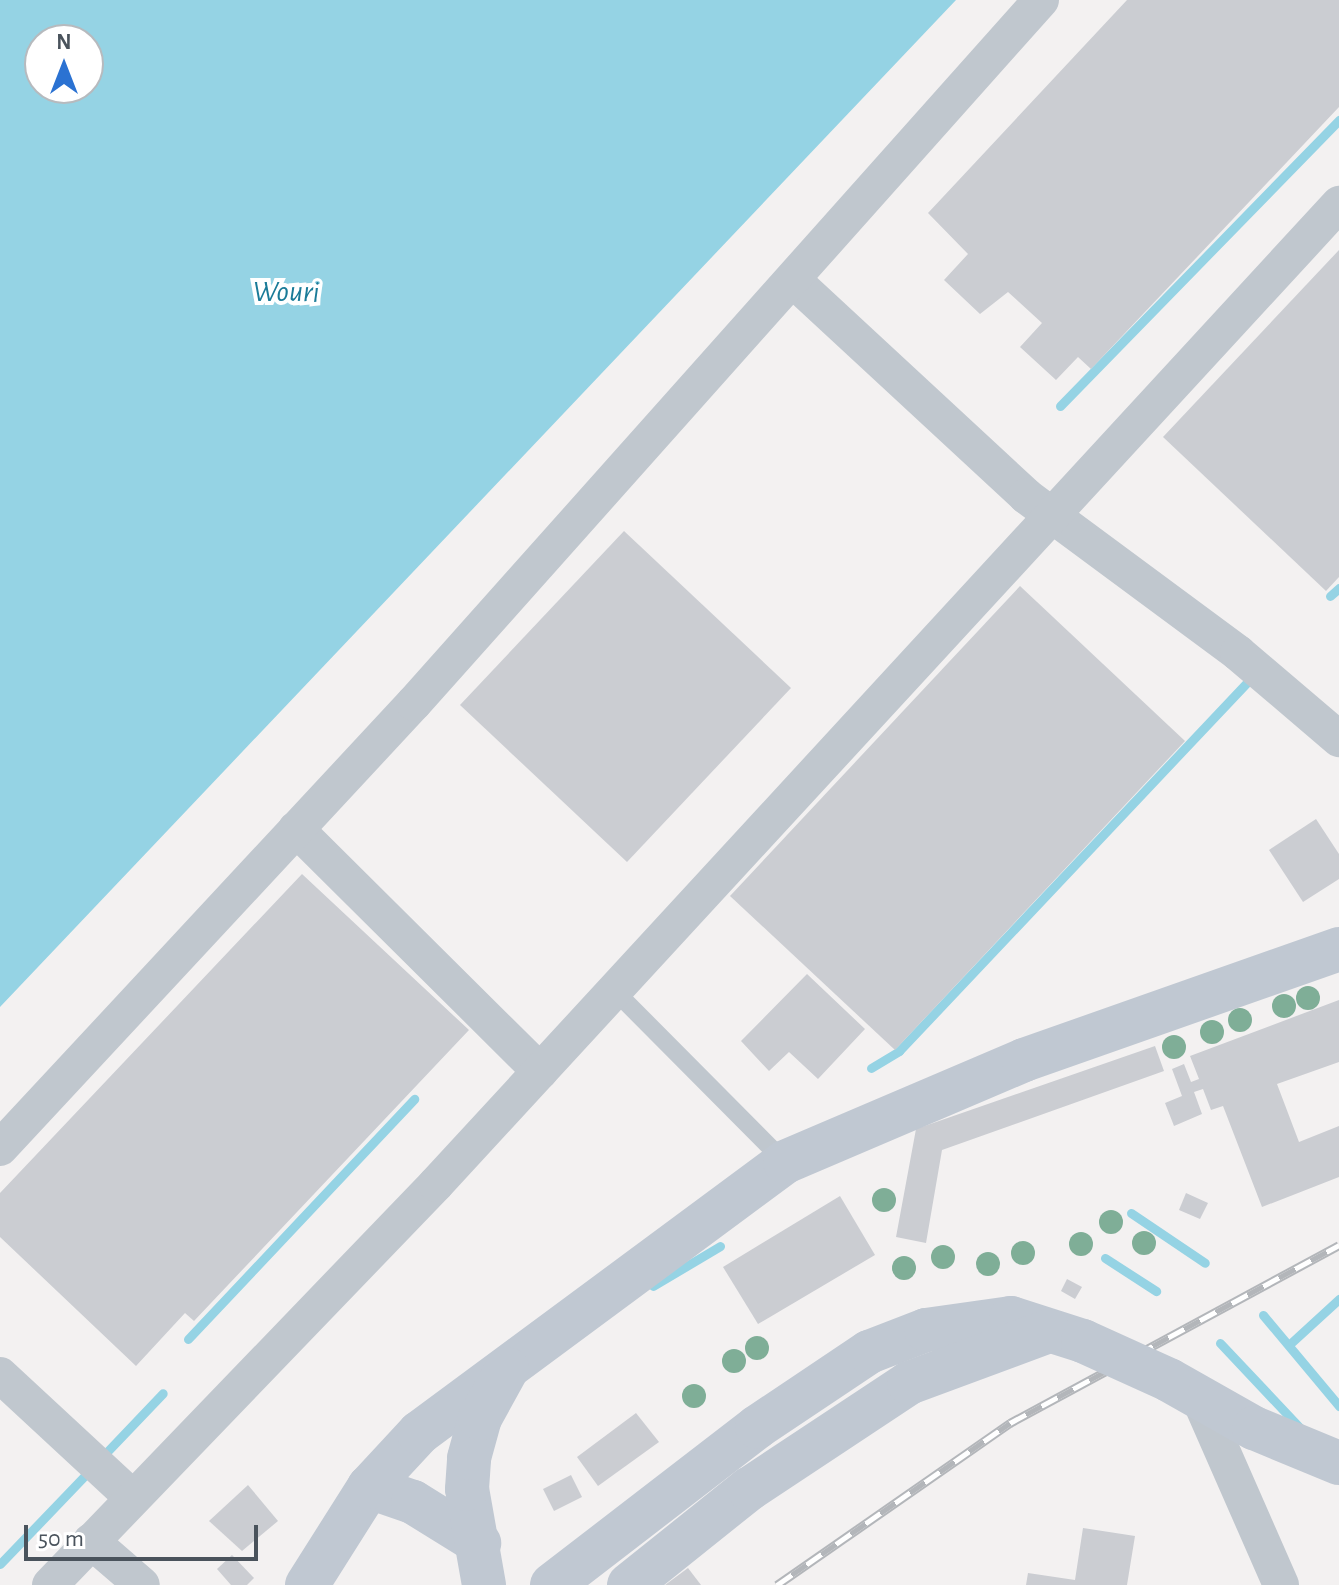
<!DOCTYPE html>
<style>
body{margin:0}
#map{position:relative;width:1339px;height:1585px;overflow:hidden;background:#f3f1f1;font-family:"Alegreya Sans",sans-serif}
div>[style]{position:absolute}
.water>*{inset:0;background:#95d3e4}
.stream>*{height:9px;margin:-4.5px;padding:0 4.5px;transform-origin:4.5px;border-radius:4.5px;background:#95d3e4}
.building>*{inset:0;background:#cbcdd2}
.lane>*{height:18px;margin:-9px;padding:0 9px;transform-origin:9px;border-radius:9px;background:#c0c7ce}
.street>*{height:36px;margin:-18px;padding:0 18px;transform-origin:18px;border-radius:18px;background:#c0c7ce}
.secondary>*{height:44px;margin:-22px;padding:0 22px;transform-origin:22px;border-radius:22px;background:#c0c8d2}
.rail>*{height:9px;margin-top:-4.5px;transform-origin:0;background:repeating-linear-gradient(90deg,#fff 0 18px,#b3b6ba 0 36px);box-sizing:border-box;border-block:2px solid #b3b6ba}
.secondary-bridge>*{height:44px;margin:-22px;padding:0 22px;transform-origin:22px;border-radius:22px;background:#c0c8d2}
.trees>*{width:24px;height:24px;margin:-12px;border-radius:50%;background:#7fae97}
span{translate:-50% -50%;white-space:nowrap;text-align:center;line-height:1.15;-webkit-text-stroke:8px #fff;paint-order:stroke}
.water-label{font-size:30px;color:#1a7b98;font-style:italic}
.north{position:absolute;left:24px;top:24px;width:80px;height:80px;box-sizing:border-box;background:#fff;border:2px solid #b7babe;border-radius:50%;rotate:0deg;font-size:22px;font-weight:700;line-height:32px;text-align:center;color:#4a535c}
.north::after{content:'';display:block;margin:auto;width:28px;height:36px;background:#2b72d2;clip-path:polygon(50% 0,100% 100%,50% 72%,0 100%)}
.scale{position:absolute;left:24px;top:1525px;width:234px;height:36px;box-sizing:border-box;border:4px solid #4a535c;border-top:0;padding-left:10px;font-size:24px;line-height:28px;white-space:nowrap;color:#4a535c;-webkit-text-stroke:6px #fff;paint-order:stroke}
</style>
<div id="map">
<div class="water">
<i style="clip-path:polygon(evenodd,0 0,956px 0,0 1007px,0 0,40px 40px,88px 40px,88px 88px,40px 88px,40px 40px)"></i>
</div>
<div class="stream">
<i style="left:1060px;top:406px;width:400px;rotate:-45.7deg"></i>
<i style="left:1330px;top:596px;width:12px;rotate:-42deg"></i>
<i style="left:871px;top:1068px;width:33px;rotate:-31deg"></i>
<i style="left:899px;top:1051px;width:517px;rotate:-46.65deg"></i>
<i style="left:1131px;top:1213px;width:89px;rotate:34deg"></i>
<i style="left:1105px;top:1258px;width:61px;rotate:32.9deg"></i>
<i style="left:653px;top:1286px;width:78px;rotate:-30.8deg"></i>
<i style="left:1263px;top:1315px;width:119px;rotate:50.1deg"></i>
<i style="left:188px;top:1339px;width:330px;rotate:-46.7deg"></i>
<i style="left:1292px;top:1342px;width:64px;rotate:-42.5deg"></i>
<i style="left:1220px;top:1343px;width:122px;rotate:46.7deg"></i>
<i style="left:102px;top:1457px;width:88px;rotate:-46.4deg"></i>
<i style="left:0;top:1564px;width:133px;rotate:-46.2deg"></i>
</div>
<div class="building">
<i style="clip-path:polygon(1127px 0,1339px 0,1339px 107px,1091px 369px,1078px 357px,1056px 380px,1020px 347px,1042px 323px,1008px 292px,980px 314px,944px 280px,968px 254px,928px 213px)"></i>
<i style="clip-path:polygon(1339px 250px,1339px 577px,1326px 591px,1163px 437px)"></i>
<i style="clip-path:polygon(624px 531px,791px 688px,627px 862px,460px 705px)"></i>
<i style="clip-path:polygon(1020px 586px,1185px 741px,895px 1050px,730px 896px)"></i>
<i style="clip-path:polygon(1316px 819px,1339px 854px,1339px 879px,1303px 902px,1269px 850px)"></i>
<i style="clip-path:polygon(302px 874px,469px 1030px,194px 1321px,185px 1313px,136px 1366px,0 1237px,0 1193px)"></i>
<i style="clip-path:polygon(807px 974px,865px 1029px,818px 1079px,789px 1052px,769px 1071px,741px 1041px)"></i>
<i style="clip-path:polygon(1339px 1000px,1339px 1062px,1277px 1084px,1299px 1142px,1339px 1126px,1339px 1177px,1262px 1207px,1223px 1106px,1211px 1110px,1203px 1089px,1194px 1092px,1202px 1114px,1174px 1126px,1165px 1103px,1182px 1096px,1172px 1069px,1184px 1064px,1191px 1082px,1199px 1079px,1190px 1056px)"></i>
<i style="clip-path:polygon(1155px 1046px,1164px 1071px,942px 1150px,926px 1243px,896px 1237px,916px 1129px)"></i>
<i style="clip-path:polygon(1186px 1193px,1208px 1203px,1200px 1219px,1179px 1210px)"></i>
<i style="clip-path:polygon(840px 1196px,875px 1255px,758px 1324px,723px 1267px)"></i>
<i style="clip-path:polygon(1067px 1279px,1082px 1287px,1075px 1299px,1061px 1291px)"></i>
<i style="clip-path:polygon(636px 1413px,659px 1442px,598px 1486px,577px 1457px)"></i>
<i style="clip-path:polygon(571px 1475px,582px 1497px,554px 1511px,543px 1489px)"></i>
<i style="clip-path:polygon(248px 1485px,278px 1521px,242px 1551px,209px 1521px)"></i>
<i style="clip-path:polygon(1083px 1528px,1135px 1536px,1127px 1585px,1026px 1585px,1028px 1573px,1075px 1580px)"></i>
<i style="clip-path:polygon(232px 1555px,254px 1578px,247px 1585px,231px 1585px,217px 1569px)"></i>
<i style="clip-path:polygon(688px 1568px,701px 1585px,665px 1585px)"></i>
</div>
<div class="lane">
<i style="left:615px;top:991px;width:241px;rotate:45.2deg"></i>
</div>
<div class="street">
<i style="left:793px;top:280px;width:318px;rotate:42.8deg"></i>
<i style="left:1026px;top:496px;width:264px;rotate:36.5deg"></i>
<i style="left:1238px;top:653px;width:133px;rotate:40.4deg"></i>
<i style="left:296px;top:829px;width:344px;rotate:44.8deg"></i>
<i style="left:0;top:1148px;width:608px;rotate:-47.07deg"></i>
<i style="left:414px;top:703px;width:942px;rotate:-48.27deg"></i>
<i style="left:0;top:1375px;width:181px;rotate:42.8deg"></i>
<i style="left:1199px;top:1398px;width:204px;rotate:66.3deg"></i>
<i style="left:91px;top:1541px;width:67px;rotate:40.8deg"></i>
<i style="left:50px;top:1585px;width:557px;rotate:-46.09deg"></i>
<i style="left:436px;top:1184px;width:1333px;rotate:-47.34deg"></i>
</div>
<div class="secondary">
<i style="left:1169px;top:1380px;width:98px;rotate:29.5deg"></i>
<i style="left:1254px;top:1428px;width:92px;rotate:22.4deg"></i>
<i style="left:369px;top:1487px;width:46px;rotate:18.8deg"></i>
<i style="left:413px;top:1502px;width:78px;rotate:31.8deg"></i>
<i style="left:307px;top:1585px;width:116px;rotate:-57.7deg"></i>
<i style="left:369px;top:1487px;width:74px;rotate:-47.2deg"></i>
<i style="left:419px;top:1433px;width:455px;rotate:-36.5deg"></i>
<i style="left:785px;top:1162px;width:260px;rotate:-23.1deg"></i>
<i style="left:1024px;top:1060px;width:334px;rotate:-19.4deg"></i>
<i style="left:484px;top:1585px;width:97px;rotate:-100deg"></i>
<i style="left:467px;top:1489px;width:31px;rotate:-86deg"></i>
<i style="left:469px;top:1458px;width:41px;rotate:-74.6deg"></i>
<i style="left:480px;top:1418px;width:56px;rotate:-61.1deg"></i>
<i style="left:552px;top:1585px;width:259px;rotate:-37.6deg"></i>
<i style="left:757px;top:1427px;width:135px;rotate:-33.8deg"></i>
<i style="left:869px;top:1352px;width:61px;rotate:-21.1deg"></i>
<i style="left:926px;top:1330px;width:86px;rotate:-8deg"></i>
<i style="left:1011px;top:1318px;width:76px;rotate:17.7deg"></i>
<i style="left:629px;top:1585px;width:154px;rotate:-38.7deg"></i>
<i style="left:749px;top:1489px;width:192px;rotate:-33.5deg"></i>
<i style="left:909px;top:1383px;width:149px;rotate:-20.4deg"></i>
</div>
<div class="rail">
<i style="left:777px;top:1585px;width:284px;rotate:-34.8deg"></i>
<i style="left:1010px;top:1423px;width:374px;rotate:-28.4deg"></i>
</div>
<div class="secondary-bridge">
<i style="left:1083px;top:1341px;width:94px;rotate:24.4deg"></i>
</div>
<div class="trees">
<i style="left:1308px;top:998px"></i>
<i style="left:1284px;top:1006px"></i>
<i style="left:1240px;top:1020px"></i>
<i style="left:1212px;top:1032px"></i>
<i style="left:1174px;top:1047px"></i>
<i style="left:884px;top:1200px"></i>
<i style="left:1111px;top:1222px"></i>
<i style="left:1144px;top:1243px"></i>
<i style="left:1081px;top:1244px"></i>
<i style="left:1023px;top:1253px"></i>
<i style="left:943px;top:1257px"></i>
<i style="left:988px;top:1264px"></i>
<i style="left:904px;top:1268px"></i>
<i style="left:757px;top:1348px"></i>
<i style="left:734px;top:1361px"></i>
<i style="left:694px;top:1396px"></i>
</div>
<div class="water-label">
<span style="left:286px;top:292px">Wouri</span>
</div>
<div class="north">N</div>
<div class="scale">50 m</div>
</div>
